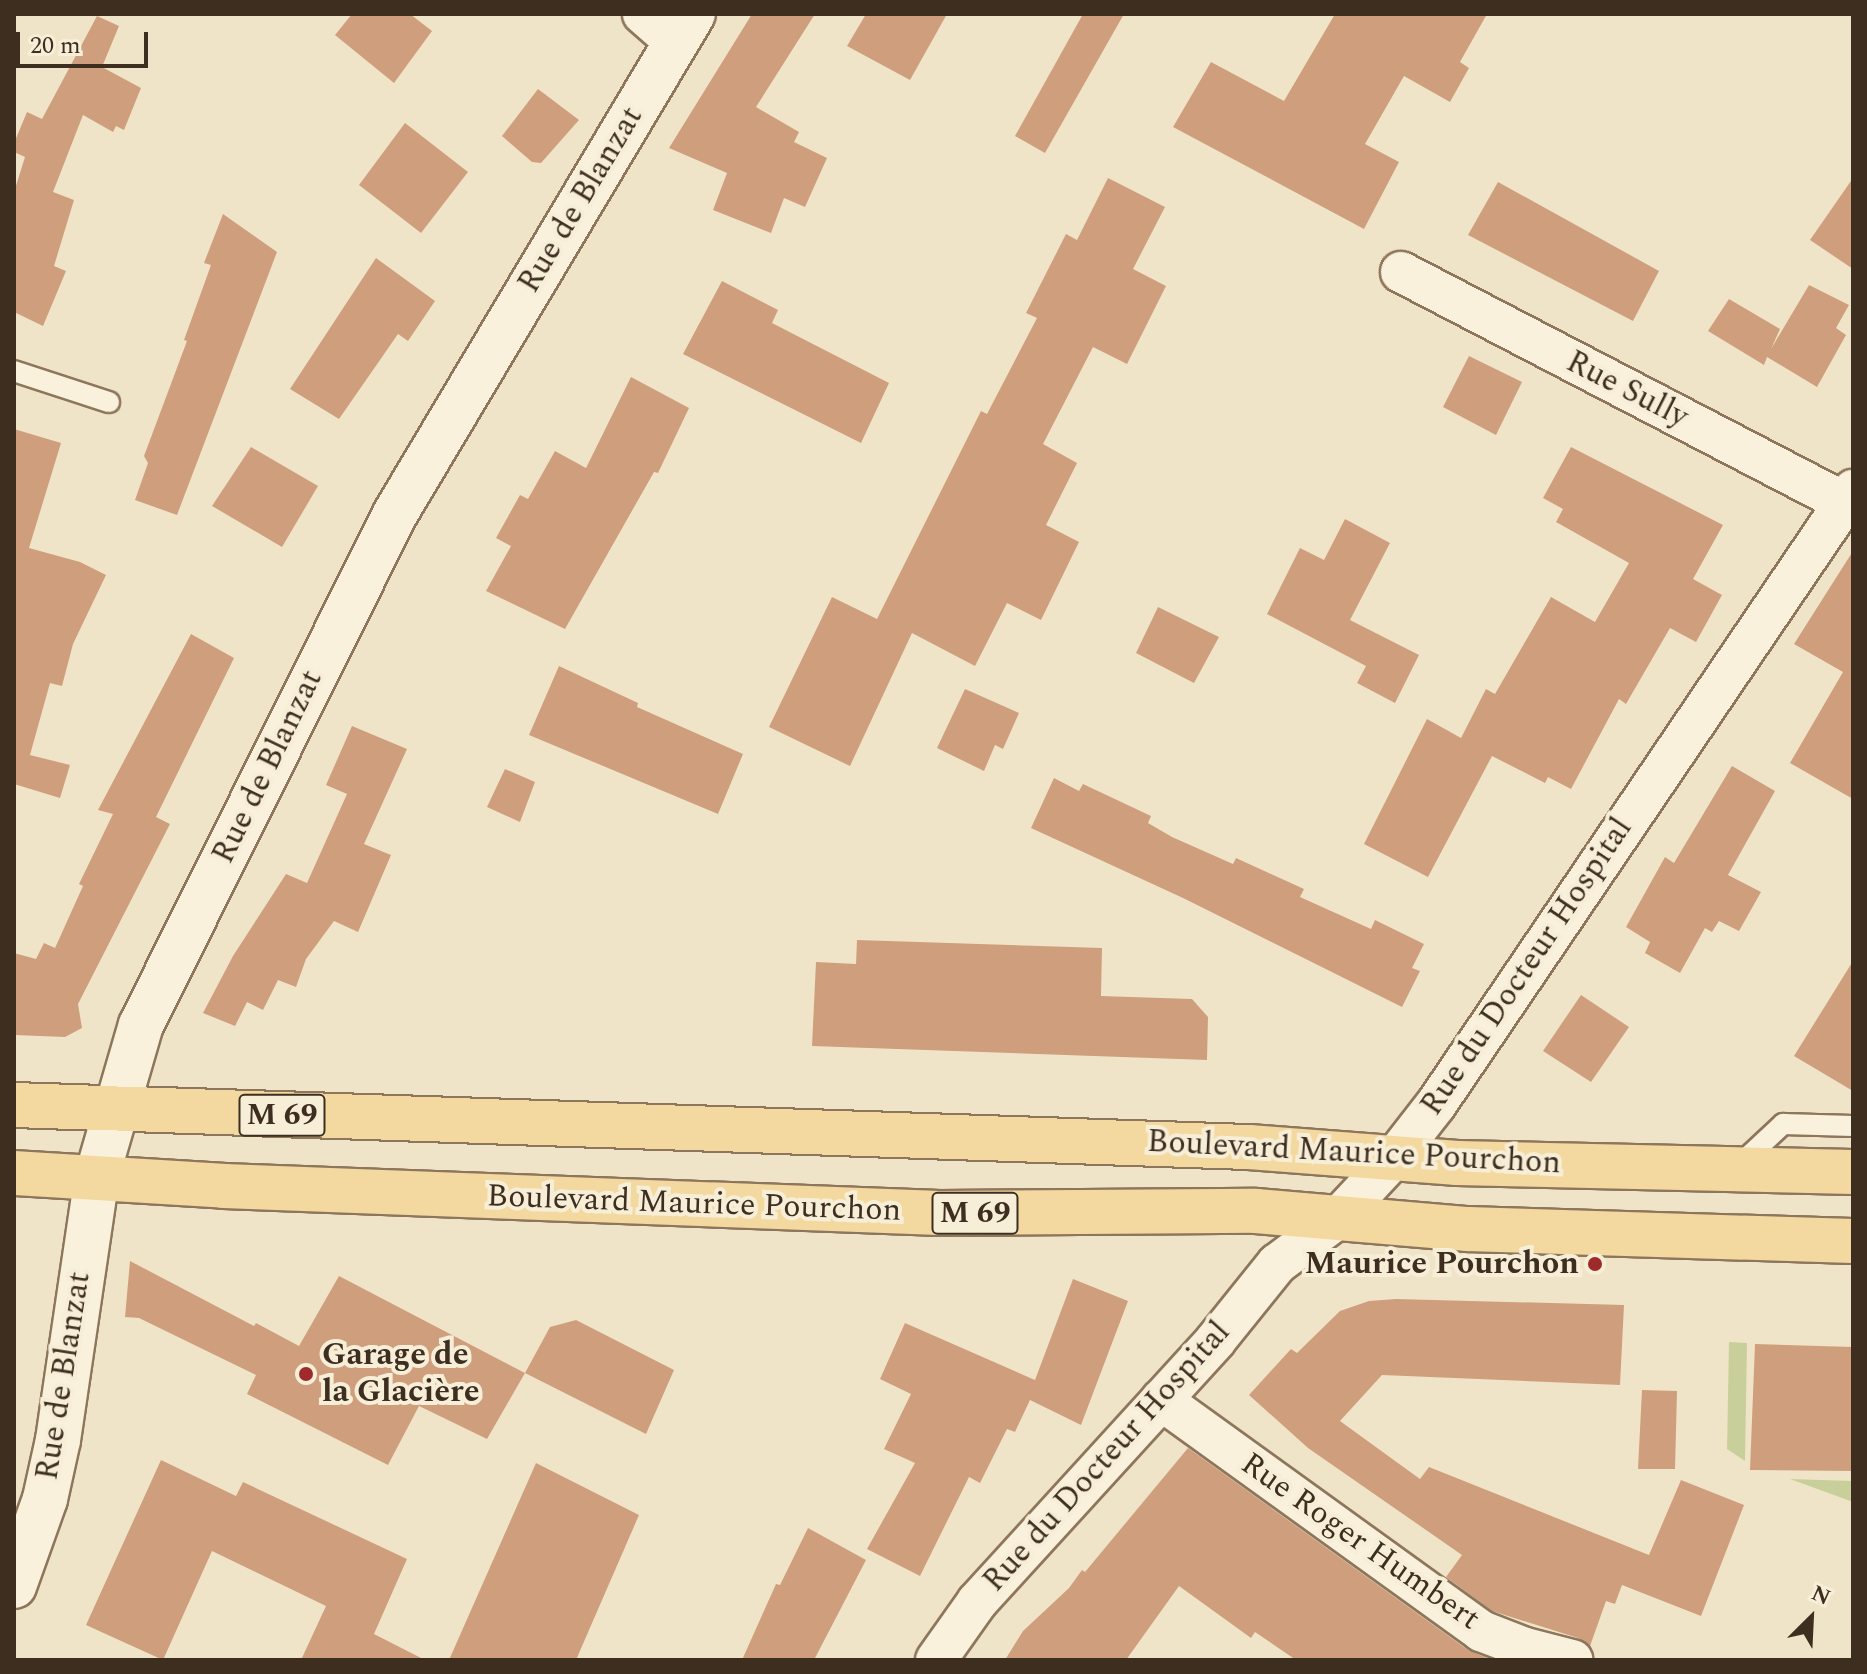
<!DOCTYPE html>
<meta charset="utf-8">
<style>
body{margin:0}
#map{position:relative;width:1867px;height:1674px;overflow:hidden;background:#f0e4c8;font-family:Spectral,serif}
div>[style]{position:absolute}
.green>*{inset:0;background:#c9cf9b}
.building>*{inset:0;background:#cf9f7d}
.roads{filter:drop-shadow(2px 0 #8d765c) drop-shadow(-2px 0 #8d765c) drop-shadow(0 2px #8d765c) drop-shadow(0 -2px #8d765c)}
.service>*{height:20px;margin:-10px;padding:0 10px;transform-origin:10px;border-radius:10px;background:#faf1dc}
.minor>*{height:40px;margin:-20px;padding:0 20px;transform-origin:20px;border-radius:20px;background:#faf1dc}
.tertiary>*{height:44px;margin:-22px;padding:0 22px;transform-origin:22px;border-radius:22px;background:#faf1dc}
.primary>*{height:44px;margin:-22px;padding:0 22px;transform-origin:22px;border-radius:22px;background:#f3d9a0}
.dots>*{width:22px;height:22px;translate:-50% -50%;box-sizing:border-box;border:4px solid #f7eed8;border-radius:50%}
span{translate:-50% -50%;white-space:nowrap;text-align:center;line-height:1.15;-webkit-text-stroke:8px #f7eed8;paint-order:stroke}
.shield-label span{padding:2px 6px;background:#f7eed8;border:2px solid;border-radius:6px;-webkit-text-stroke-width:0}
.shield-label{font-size:30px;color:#3d2e20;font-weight:700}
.street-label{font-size:32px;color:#3d2e20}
.poi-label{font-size:32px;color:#3d2e20;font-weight:700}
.right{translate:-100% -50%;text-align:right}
.left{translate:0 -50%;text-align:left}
.frame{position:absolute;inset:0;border:16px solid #3d2e20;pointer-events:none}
.north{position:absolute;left:1771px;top:1578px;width:80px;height:80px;-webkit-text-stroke:6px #f7eed8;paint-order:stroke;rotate:24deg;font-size:22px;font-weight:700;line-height:32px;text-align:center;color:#3d2e20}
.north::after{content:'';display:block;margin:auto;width:28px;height:36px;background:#3d2e20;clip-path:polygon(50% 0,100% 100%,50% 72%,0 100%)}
.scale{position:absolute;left:16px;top:32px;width:132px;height:36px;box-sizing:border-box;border:4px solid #3d2e20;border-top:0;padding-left:10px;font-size:24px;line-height:28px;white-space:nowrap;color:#3d2e20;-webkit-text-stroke:6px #f7eed8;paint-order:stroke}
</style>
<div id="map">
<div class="green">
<i style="clip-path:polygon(1729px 1342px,1747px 1343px,1745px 1461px,1727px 1449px)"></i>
<i style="clip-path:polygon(1790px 1479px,1853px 1481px,1853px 1502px)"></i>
</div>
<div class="building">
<i style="clip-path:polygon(352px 14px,410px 14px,432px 31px,394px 83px,335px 35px)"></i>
<i style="clip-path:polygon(752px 14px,815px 14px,756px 107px,799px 132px,794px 142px,827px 158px,805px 207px,784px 198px,771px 233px,713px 210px,727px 173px,669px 148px)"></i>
<i style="clip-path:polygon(866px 14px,947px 14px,910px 80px,847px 46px)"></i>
<i style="clip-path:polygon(1083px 14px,1124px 14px,1045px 153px,1015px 136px)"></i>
<i style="clip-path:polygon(1335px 14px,1487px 14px,1460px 62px,1469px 68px,1450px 102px,1404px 76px,1365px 144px,1399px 162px,1364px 229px,1173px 127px,1211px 62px,1284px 101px)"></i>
<i style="clip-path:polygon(97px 16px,119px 26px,102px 67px,141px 88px,124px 130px,116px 126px,113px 132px,83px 115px,53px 192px,74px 200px,54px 266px,66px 271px,43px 326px,14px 312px,14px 192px,25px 157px,14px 152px,14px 143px,27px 112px,42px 119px)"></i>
<i style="clip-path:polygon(538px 89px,579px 120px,541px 163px,532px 162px,502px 136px)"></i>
<i style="clip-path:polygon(405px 123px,468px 172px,421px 233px,359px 185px)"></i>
<i style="clip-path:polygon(1108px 178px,1165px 207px,1133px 269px,1166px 286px,1127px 364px,1093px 347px,1043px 444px,1077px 463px,1046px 525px,1079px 542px,1041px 620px,1007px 603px,975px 666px,912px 633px,850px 766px,769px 727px,832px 597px,877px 619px,981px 411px,987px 414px,1037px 318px,1026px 313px,1066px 234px,1077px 240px)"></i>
<i style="clip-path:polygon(1853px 178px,1853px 269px,1810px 240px)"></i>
<i style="clip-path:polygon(1498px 182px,1659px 271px,1633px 321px,1468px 235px)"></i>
<i style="clip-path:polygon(223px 214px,277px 252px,177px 515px,135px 500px,148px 463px,144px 456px,187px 341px,184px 340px,211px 265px,204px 263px)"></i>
<i style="clip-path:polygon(376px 258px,435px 301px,408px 341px,398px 334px,339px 419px,290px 389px)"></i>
<i style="clip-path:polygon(722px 281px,778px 310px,772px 323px,889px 383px,861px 443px,683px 354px)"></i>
<i style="clip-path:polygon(1809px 285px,1849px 305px,1836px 328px,1846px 335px,1817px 387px,1767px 357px,1764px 365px,1708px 331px,1729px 299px,1780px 329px,1771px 349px)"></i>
<i style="clip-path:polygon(1469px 356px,1522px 382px,1496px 435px,1443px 407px)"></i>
<i style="clip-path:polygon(631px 377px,689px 408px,658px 473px,654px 472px,565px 629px,486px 591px,511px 546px,496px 538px,520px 495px,528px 499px,555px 451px,586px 468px)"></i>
<i style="clip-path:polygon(14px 429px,61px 443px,29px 548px,80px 562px,106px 575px,73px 644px,62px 686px,50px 683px,30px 755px,70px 765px,60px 798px,14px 784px)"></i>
<i style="clip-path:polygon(251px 447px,318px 486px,282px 547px,212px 506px)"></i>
<i style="clip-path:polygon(1571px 447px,1723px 525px,1693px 579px,1722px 595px,1696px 642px,1670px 628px,1626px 704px,1619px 699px,1571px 789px,1548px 777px,1545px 783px,1492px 756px,1428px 877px,1364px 844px,1427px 719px,1461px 738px,1486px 689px,1495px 694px,1551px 597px,1595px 622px,1629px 563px,1556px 522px,1563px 509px,1543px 498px)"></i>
<i style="clip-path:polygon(1345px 519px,1390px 543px,1350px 620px,1419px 655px,1395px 703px,1357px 683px,1366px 666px,1267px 614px,1300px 548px,1324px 560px)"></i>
<i style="clip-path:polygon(1853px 551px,1853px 799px,1790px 763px,1843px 672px,1794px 644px)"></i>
<i style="clip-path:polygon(1158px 607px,1219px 637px,1194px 683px,1136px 653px)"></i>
<i style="clip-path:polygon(191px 634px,234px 658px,156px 817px,170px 824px,78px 1004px,82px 1028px,65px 1037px,14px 1035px,14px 953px,36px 959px,44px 943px,55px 948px,83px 886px,79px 884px,113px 814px,98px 810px)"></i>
<i style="clip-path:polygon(559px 666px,638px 703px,637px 707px,743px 754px,718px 814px,529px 735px)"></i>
<i style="clip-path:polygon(965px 689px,1019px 713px,1003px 749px,995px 745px,984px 771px,937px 748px)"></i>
<i style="clip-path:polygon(352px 726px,407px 749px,364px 844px,391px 855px,358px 932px,334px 921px,306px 959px,296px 987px,278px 980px,263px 1010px,247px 1002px,235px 1026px,203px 1013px,233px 956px,286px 874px,307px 883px,347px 794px,326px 785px)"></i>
<i style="clip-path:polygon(1732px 766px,1775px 791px,1728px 875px,1761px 892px,1739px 931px,1719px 921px,1712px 932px,1705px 928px,1680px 973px,1645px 953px,1650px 942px,1626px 927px,1665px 857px,1674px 863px)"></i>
<i style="clip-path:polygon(505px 769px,535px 782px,520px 822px,487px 807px)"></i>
<i style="clip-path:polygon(1054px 778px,1079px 791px,1083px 784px,1151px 816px,1148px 823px,1172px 837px,1233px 864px,1236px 858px,1304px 889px,1300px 897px,1371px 929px,1375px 920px,1424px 944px,1412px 968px,1420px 971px,1402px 1007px,1183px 898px,1031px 828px)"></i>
<i style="clip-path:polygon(857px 940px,1102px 948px,1101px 996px,1192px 999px,1208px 1017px,1207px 1060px,812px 1046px,816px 962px,856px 964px)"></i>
<i style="clip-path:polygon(1853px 961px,1853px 1091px,1794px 1056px)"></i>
<i style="clip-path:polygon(1581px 995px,1629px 1027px,1591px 1082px,1543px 1051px)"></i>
<i style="clip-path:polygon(130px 1261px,254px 1326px,256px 1323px,299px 1346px,339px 1276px,525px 1373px,487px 1439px,419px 1406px,388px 1465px,247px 1394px,256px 1375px,139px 1318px,125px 1317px)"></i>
<i style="clip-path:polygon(1073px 1279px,1128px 1301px,1081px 1425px,1030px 1400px,1015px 1432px,1007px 1429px,980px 1483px,969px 1477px,920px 1576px,867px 1549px,915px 1463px,884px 1449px,911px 1394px,880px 1379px,905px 1323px,1035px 1380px)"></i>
<i style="clip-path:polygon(1396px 1299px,1624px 1305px,1620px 1385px,1382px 1375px,1340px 1421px,1420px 1479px,1429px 1467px,1649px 1555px,1681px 1480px,1744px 1505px,1701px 1616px,1622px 1585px,1615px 1604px,1606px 1601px,1590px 1646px,1578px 1638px,1492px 1611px,1446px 1577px,1462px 1555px,1308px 1448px,1249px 1395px,1291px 1349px,1297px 1353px,1340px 1311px,1369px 1301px)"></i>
<i style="clip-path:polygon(576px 1320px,674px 1370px,646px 1434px,525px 1373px,550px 1327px)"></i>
<i style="clip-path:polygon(1755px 1344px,1853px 1347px,1853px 1471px,1750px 1470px)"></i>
<i style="clip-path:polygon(1642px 1390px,1677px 1391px,1675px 1469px,1638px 1469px)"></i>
<i style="clip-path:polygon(1188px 1448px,1468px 1650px,1492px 1660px,1296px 1660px,1255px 1632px,1251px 1638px,1179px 1586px,1126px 1660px,1005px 1660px,1023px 1631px,1069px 1588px,1082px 1570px,1085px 1572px)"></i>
<i style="clip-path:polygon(161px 1460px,236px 1496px,243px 1482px,407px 1559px,374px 1634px,425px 1660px,301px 1660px,326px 1606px,212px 1551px,163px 1660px,86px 1625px)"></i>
<i style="clip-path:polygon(536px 1463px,639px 1515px,576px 1660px,449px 1660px)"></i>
<i style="clip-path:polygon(808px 1528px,866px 1560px,814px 1660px,742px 1660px,776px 1584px,780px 1585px)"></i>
</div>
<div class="roads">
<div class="service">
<i style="left:14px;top:371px;width:100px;rotate:18.1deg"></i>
<i style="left:1738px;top:1166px;width:62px;rotate:-43deg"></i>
<i style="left:1783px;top:1124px;width:70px;rotate:1.6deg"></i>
</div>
<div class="minor">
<i style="left:643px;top:14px;width:43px;rotate:41.2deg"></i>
<i style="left:1401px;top:272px;width:509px;rotate:27.47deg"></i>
<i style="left:1161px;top:1400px;width:395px;rotate:35.8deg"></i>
<i style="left:1481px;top:1631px;width:47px;rotate:21.1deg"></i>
<i style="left:1525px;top:1648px;width:49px;rotate:14.3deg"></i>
<i style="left:936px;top:1660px;width:71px;rotate:-54.7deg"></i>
<i style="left:977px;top:1602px;width:353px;rotate:-47.6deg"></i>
<i style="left:1215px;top:1341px;width:99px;rotate:-51.2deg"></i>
<i style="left:1277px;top:1264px;width:75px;rotate:-36.9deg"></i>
<i style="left:1337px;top:1219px;width:85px;rotate:-46.9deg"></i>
<i style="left:1395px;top:1157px;width:68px;rotate:-52.1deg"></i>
<i style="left:1437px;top:1103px;width:741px;rotate:-55.84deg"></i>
</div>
<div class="tertiary">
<i style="left:14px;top:1586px;width:92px;rotate:-70.4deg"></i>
<i style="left:45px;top:1499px;width:60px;rotate:-77.6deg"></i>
<i style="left:58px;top:1440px;width:267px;rotate:-81.6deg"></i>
<i style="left:97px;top:1176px;width:157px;rotate:-73.8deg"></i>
<i style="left:141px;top:1025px;width:571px;rotate:-63.57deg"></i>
<i style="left:395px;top:514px;width:582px;rotate:-59.21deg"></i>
</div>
<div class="primary">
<i style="left:14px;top:1105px;width:1236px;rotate:1.95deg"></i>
<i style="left:1249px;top:1147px;width:209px;rotate:4.4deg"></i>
<i style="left:1457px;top:1163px;width:396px;rotate:1.3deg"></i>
<i style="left:14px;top:1173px;width:210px;rotate:3.5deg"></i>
<i style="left:224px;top:1186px;width:716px;rotate:2.16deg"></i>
<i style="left:939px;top:1213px;width:317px;rotate:-0.4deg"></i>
<i style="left:1256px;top:1211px;width:213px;rotate:4.9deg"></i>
<i style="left:1468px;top:1229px;width:385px;rotate:1.8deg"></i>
</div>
</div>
<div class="dots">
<i style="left:1595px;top:1264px;background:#9e2a2b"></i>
<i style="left:306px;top:1374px;background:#9e2a2b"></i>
</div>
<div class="shield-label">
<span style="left:282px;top:1115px">M 69</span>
<span style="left:975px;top:1213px">M 69</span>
</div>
<div class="street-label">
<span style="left:581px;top:200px;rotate:-59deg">Rue de Blanzat</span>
<span style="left:1627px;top:390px;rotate:27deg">Rue Sully</span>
<span style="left:268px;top:767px;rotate:-64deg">Rue de Blanzat</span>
<span style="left:1527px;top:967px;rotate:-56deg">Rue du Docteur Hospital</span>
<span style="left:1354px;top:1153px;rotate:3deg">Boulevard Maurice Pourchon</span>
<span style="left:694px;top:1204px;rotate:2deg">Boulevard Maurice Pourchon</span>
<span style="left:64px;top:1376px;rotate:-81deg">Rue de Blanzat</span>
<span style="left:1107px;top:1457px;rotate:-48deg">Rue du Docteur Hospital</span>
<span style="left:1360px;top:1542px;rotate:35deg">Rue Roger Humbert</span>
</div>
<div class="poi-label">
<span class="right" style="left:1579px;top:1264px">Maurice Pourchon</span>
<span class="left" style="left:322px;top:1374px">Garage de<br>la Glacière</span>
</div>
<div class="frame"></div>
<div class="north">N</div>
<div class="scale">20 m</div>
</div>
